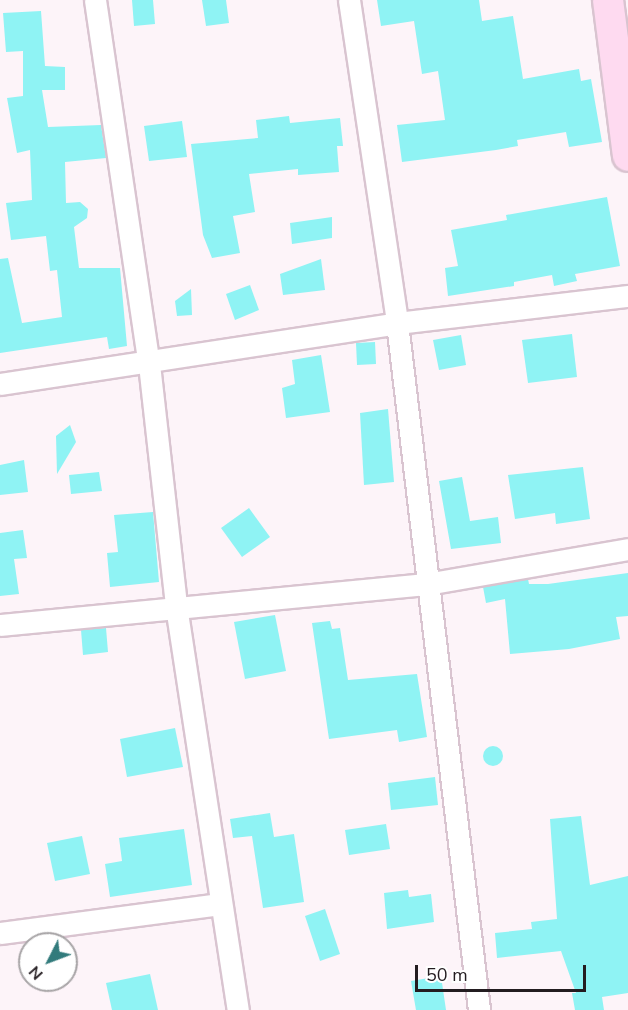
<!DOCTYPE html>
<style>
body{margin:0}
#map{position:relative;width:628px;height:1010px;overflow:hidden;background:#fdf4f9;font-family:"Nunito Sans",sans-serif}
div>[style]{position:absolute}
.building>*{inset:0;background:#8ff3f4}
.round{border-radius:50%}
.roads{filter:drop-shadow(2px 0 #d9c4d0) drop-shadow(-2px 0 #d9c4d0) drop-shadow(0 2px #d9c4d0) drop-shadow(0 -2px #d9c4d0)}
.street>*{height:21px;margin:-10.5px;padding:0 10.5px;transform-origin:10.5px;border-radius:10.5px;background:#fff}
.secondary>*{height:30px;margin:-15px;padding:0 15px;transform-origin:15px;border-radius:15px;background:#fedaf0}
span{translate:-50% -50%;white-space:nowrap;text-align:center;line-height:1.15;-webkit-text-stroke:5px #fff;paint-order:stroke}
.north{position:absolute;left:18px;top:932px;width:60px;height:60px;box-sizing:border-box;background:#fff;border:2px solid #a7a4a6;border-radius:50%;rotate:228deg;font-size:16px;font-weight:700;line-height:24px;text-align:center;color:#231c20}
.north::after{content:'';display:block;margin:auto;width:21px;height:27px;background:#327b7c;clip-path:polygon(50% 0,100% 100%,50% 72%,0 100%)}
.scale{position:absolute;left:415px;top:965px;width:171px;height:27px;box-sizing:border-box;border:3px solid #231c20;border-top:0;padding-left:8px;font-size:18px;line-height:21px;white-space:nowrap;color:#231c20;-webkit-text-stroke:4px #fff;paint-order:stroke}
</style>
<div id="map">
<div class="building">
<i style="clip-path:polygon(132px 0,153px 0,155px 24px,134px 26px)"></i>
<i style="clip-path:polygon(202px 0,226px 0,229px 23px,206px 26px)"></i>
<i style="clip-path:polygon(377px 0,479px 0,482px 21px,513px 16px,523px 79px,579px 69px,581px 81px,591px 79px,602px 142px,569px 147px,566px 132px,517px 140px,518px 146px,496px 150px,402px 162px,397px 125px,445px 120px,438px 71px,422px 74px,414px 21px,381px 26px)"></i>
<i style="clip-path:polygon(41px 11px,45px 66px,65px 67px,65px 90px,42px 90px,48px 127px,101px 125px,106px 158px,65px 162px,66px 203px,80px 202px,88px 209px,87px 218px,74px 227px,79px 268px,120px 268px,127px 346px,109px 349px,107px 337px,0 353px,0 259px,8px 258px,22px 323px,62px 317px,57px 270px,50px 271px,46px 236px,11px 240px,6px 203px,32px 200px,30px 150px,17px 153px,7px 98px,23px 96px,23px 51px,6px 52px,3px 13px)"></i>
<i style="clip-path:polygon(289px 116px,290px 123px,340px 118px,343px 146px,337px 146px,339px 172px,298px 175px,298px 169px,249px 174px,255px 212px,233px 216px,240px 253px,212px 258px,203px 235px,191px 144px,258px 138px,256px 120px)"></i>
<i style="clip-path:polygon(182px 121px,187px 157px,149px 161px,144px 126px)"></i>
<i style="clip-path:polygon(607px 197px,620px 266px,575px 274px,577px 281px,554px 286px,552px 275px,514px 282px,514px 286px,448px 296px,445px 268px,458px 266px,451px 230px,507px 220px,506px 215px)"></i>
<i style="clip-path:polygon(332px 217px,332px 238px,292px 244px,290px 223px)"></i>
<i style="clip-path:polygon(321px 259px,325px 290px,283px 295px,280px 274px)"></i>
<i style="clip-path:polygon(250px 285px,259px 310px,235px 320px,226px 294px)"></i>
<i style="clip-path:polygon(191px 289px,192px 315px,177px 316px,175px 301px)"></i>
<i style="clip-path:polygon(572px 334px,577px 377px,528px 383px,522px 340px)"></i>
<i style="clip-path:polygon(461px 335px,466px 365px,439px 370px,433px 340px)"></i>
<i style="clip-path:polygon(375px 342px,376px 364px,357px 365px,356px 343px)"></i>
<i style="clip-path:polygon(321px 355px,330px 412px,286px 418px,282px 388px,295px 384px,292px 360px)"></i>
<i style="clip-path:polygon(388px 409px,394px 482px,364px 485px,360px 413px)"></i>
<i style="clip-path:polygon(70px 425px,76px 442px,57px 474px,56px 436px)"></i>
<i style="clip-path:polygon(24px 460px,28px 492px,0 495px,0 465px)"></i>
<i style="clip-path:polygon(583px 467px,590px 519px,556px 524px,555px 513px,515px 519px,508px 475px)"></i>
<i style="clip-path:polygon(99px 472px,102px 491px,71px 494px,69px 475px)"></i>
<i style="clip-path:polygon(462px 477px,470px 521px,498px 517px,501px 543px,451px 549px,439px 481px)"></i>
<i style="clip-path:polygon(249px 508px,270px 537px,242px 557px,221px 528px)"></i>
<i style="clip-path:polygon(153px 512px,159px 582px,110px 587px,107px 553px,118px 552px,114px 515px)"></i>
<i style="clip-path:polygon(23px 530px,27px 558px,14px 559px,19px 594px,0 596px,0 533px)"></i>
<i style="clip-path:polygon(628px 573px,628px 616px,616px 617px,620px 639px,569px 649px,510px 654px,505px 599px,486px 603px,483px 587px,528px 579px,529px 584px,548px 584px)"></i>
<i style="clip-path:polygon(275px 615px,286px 671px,245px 679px,234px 622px)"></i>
<i style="clip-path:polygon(330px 621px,332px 629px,340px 628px,348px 680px,417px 674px,427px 737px,399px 742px,397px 730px,329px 739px,312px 623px)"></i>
<i style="clip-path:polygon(106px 628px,108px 652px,83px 655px,81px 630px)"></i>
<i style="clip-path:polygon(175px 728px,183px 767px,127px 777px,120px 739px)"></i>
<i class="round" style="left:483px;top:746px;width:20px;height:20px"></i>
<i style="clip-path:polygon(435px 777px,438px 805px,391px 810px,388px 783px)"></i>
<i style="clip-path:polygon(270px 813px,274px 837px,294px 834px,304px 902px,263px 908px,252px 836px,233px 838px,230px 819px)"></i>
<i style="clip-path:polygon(581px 816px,590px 885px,628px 876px,628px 993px,602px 997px,604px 1010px,575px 1010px,572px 993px,576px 993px,561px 951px,497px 958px,495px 933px,532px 929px,531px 922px,557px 919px,550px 819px)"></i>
<i style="clip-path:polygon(386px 824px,390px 849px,349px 855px,345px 830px)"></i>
<i style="clip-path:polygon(184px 829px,192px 885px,110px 897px,105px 864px,122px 861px,119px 838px)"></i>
<i style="clip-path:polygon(82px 836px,90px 874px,55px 881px,47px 843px)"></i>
<i style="clip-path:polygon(408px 890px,409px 897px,431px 894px,434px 922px,387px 929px,384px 893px)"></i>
<i style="clip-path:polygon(325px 909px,340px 954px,320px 961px,305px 916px)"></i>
<i style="clip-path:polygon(150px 974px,158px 1010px,112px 1010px,106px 983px)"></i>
<i style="clip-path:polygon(441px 976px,446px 1010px,416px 1010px,411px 981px)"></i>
</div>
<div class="roads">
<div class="street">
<i style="left:95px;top:0;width:368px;rotate:81.6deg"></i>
<i style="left:149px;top:364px;width:244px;rotate:83.6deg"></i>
<i style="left:176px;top:606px;width:409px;rotate:81.3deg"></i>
<i style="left:349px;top:0;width:327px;rotate:81.5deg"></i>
<i style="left:397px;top:323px;width:692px;rotate:83.19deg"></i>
<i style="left:0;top:384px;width:402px;rotate:-8.7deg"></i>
<i style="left:397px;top:323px;width:233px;rotate:-6.7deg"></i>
<i style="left:0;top:625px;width:428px;rotate:-5.5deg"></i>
<i style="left:426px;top:584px;width:205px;rotate:-9.8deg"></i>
<i style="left:0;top:933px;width:221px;rotate:-7.5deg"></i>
</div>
<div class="secondary">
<i style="left:608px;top:0;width:157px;rotate:82.7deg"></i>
</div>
</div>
<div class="north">N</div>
<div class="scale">50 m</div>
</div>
